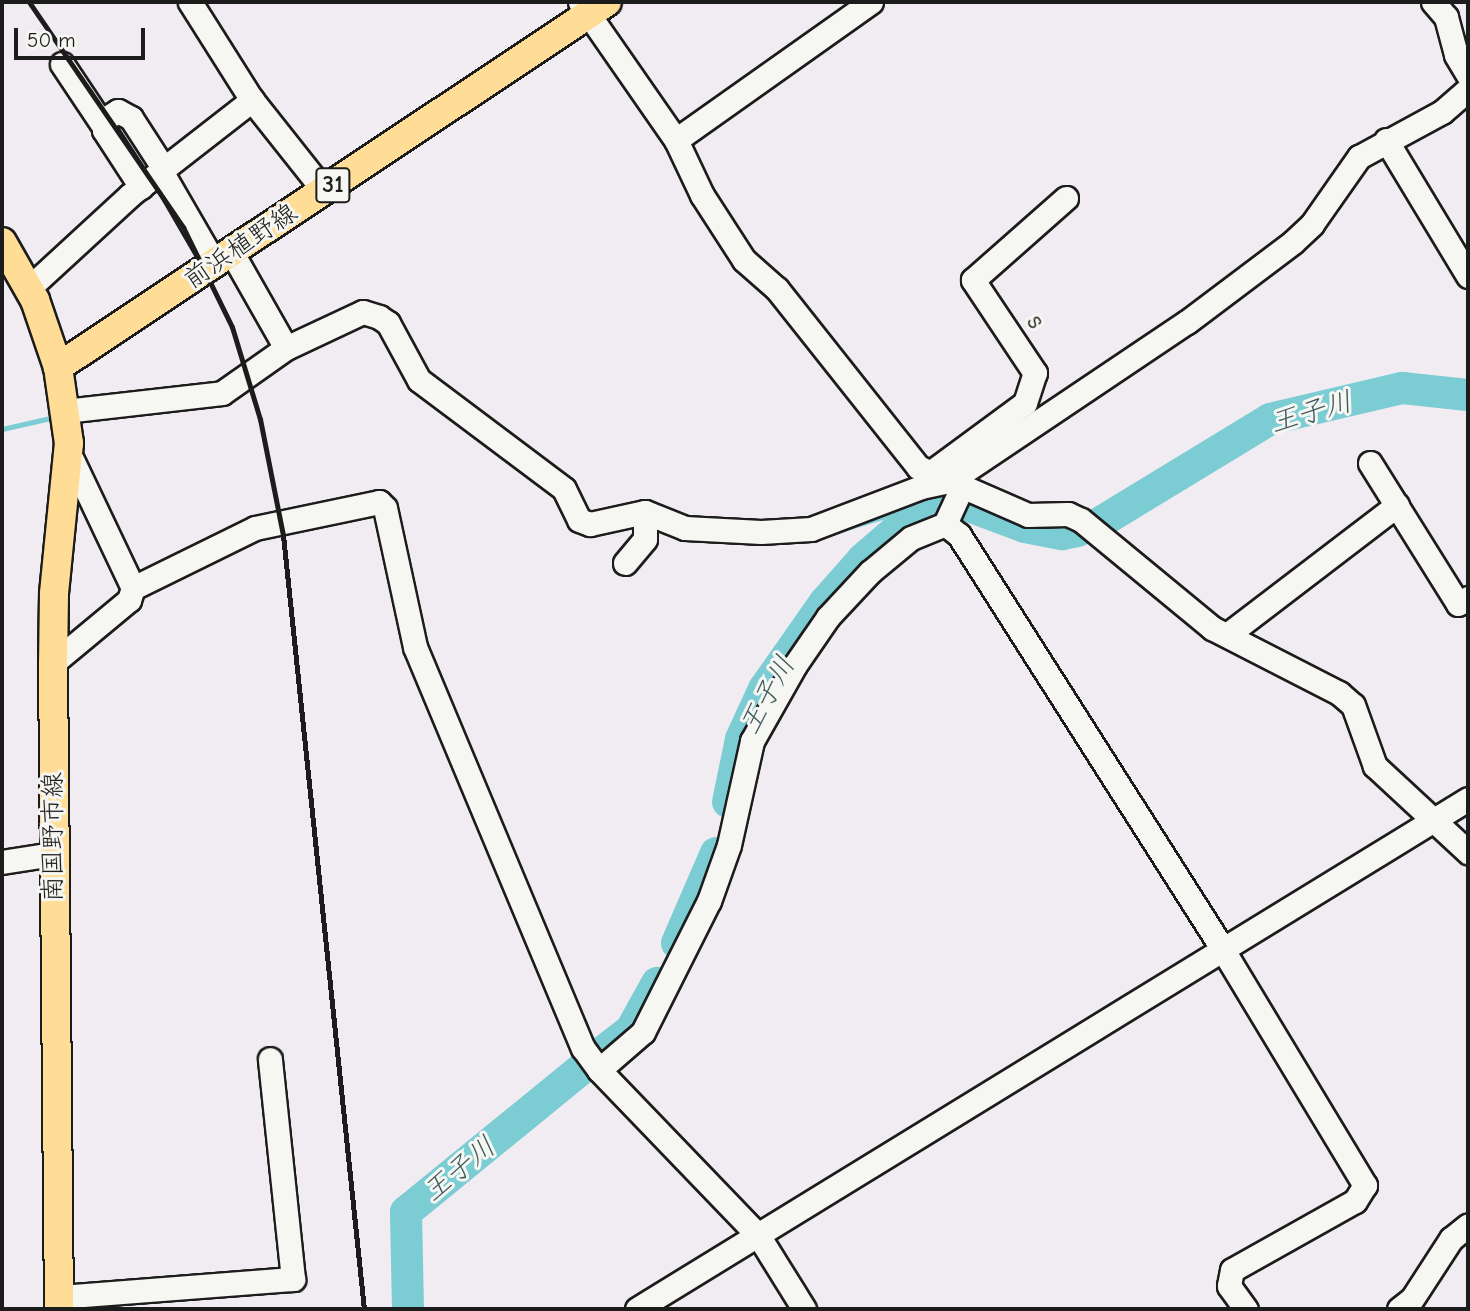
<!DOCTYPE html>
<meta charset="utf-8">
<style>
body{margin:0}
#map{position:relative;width:1470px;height:1311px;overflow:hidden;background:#f1ecf2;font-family:"Comic Neue","Klee One",sans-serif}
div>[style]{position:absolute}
.stream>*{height:5px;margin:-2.5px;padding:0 2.5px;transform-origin:2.5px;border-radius:2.5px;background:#7bccd3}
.river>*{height:32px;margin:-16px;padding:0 16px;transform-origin:16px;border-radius:16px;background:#7bccd3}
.roads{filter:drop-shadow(2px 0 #1c1c1c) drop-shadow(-2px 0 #1c1c1c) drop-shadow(0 2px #1c1c1c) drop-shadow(0 -2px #1c1c1c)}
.minor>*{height:23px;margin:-11.5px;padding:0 11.5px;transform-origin:11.5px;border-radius:11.5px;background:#f6f6f2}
.major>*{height:28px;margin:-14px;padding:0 14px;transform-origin:14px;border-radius:14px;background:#ffdd96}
.rail>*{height:5px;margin:-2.5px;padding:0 2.5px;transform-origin:2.5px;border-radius:2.5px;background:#1c1c1c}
span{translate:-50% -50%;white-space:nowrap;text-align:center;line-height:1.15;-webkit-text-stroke:6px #f6f6f2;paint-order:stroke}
.shield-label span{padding:2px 5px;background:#f6f6f2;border:2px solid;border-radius:5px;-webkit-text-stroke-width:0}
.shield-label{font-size:24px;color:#1c1c1c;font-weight:700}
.street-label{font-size:26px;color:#1c1c1c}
.water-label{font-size:28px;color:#3d5a5c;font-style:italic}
.frame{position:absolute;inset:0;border:4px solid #1c1c1c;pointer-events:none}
.scale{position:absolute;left:14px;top:28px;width:131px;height:32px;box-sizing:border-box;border:4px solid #1c1c1c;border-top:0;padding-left:9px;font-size:21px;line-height:24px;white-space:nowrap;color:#1c1c1c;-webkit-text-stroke:5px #f6f6f2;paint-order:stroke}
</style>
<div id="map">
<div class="stream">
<i style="left:2px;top:429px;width:54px;rotate:-12.8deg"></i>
<i style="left:929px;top:494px;width:22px;rotate:13deg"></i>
<i style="left:830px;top:533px;width:54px;rotate:-17.1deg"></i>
<i style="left:882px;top:517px;width:22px;rotate:-32deg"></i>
<i style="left:681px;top:538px;width:84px;rotate:3.4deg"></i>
</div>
<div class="river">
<i style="left:1096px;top:525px;width:204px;rotate:-31.3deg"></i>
<i style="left:1270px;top:419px;width:136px;rotate:-13.2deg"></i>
<i style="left:1402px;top:388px;width:66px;rotate:6.1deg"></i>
<i style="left:728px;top:802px;width:64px;rotate:-78.3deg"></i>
<i style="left:741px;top:739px;width:55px;rotate:-65.3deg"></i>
<i style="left:764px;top:689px;width:106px;rotate:-55deg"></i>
<i style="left:825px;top:602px;width:57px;rotate:-48.5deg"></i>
<i style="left:863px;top:559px;width:48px;rotate:-40.7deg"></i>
<i style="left:899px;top:528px;width:42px;rotate:-34.4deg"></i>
<i style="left:934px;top:504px;width:17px;rotate:-17deg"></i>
<i style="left:950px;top:499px;width:80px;rotate:20.5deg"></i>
<i style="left:1025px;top:527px;width:38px;rotate:11deg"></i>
<i style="left:1062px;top:534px;width:16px;rotate:-11deg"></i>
<i style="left:677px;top:943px;width:98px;rotate:-66.6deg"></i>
<i style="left:596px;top:1057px;width:44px;rotate:-37.6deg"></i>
<i style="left:631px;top:1030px;width:54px;rotate:-61deg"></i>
<i style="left:408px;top:1309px;width:97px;rotate:-91.2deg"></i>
<i style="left:406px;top:1212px;width:232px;rotate:-39.2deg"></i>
</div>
<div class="roads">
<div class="minor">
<i style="left:190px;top:2px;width:116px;rotate:57.7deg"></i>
<i style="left:252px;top:100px;width:116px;rotate:51.6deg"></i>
<i style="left:580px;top:2px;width:168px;rotate:55.2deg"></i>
<i style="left:676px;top:140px;width:61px;rotate:64.7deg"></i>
<i style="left:702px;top:195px;width:77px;rotate:57.1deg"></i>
<i style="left:744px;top:260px;width:44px;rotate:41.3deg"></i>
<i style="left:777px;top:289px;width:227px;rotate:51.6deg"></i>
<i style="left:918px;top:467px;width:120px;rotate:23.6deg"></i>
<i style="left:1028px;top:515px;width:40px;rotate:-1.4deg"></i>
<i style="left:1068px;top:514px;width:14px;rotate:25deg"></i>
<i style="left:1081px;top:520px;width:170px;rotate:39.5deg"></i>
<i style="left:1212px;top:628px;width:143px;rotate:27.1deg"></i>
<i style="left:1339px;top:693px;width:18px;rotate:41deg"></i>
<i style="left:1353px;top:705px;width:65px;rotate:70.2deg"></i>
<i style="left:1375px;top:766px;width:127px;rotate:42.8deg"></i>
<i style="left:1433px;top:2px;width:20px;rotate:49deg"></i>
<i style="left:1446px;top:17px;width:39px;rotate:75deg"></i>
<i style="left:1456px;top:55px;width:23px;rotate:59deg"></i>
<i style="left:62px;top:64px;width:72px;rotate:56.3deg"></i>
<i style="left:676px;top:140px;width:239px;rotate:-35.3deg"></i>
<i style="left:1386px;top:140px;width:159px;rotate:58.9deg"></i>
<i style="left:161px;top:171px;width:108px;rotate:59.9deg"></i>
<i style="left:141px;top:187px;width:68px;rotate:-123deg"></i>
<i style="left:104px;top:130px;width:11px;rotate:-85deg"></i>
<i style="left:105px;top:119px;width:15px;rotate:-32deg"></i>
<i style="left:118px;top:111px;width:15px;rotate:28deg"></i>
<i style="left:131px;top:118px;width:61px;rotate:57.1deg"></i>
<i style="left:232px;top:253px;width:109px;rotate:60.4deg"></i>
<i style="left:286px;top:348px;width:85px;rotate:-25.1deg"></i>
<i style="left:363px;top:312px;width:17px;rotate:17deg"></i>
<i style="left:379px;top:317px;width:11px;rotate:34deg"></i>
<i style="left:388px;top:323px;width:65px;rotate:61.5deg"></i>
<i style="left:419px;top:380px;width:181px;rotate:36.9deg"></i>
<i style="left:564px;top:489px;width:34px;rotate:64deg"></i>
<i style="left:579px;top:520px;width:12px;rotate:20deg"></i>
<i style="left:590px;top:524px;width:56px;rotate:-12.3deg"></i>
<i style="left:645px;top:512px;width:43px;rotate:21.8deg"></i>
<i style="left:685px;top:528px;width:76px;rotate:3deg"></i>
<i style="left:761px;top:532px;width:50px;rotate:-3.4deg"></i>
<i style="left:811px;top:529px;width:118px;rotate:-20.9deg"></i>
<i style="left:921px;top:487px;width:30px;rotate:-12deg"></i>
<i style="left:950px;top:481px;width:285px;rotate:-33.9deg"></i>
<i style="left:1187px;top:322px;width:133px;rotate:-37deg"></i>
<i style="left:1293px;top:242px;width:26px;rotate:-43deg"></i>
<i style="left:1312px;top:224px;width:82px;rotate:-55deg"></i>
<i style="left:1359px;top:157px;width:94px;rotate:-28.5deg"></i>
<i style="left:1442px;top:112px;width:35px;rotate:-41deg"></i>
<i style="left:29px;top:288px;width:137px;rotate:-42.6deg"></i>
<i style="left:130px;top:195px;width:155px;rotate:-37.9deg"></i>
<i style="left:65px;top:411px;width:158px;rotate:-6.5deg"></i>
<i style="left:222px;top:393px;width:78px;rotate:-35.1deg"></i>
<i style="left:1370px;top:463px;width:166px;rotate:58deg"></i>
<i style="left:1458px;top:604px;width:12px;rotate:-31deg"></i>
<i style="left:930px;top:473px;width:118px;rotate:-36.4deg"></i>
<i style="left:1025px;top:403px;width:32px;rotate:-72deg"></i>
<i style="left:1035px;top:373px;width:112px;rotate:-123.7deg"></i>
<i style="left:973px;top:280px;width:124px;rotate:-41.4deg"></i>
<i style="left:945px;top:524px;width:41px;rotate:-65.3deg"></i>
<i style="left:625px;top:563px;width:31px;rotate:-50deg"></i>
<i style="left:645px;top:539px;width:27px;rotate:-90deg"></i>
<i style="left:133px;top:588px;width:136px;rotate:-26.2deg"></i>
<i style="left:255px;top:528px;width:127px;rotate:-11.8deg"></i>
<i style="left:379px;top:502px;width:8px;rotate:45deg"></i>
<i style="left:385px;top:508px;width:142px;rotate:77.8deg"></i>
<i style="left:415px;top:647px;width:435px;rotate:67.3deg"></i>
<i style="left:583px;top:1048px;width:27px;rotate:54deg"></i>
<i style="left:599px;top:1070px;width:229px;rotate:46.1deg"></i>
<i style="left:758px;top:1235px;width:87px;rotate:58.1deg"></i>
<i style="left:1227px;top:635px;width:214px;rotate:-37.4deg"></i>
<i style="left:53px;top:663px;width:99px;rotate:-39.7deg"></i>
<i style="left:129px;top:600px;width:13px;rotate:-72deg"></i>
<i style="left:133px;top:588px;width:149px;rotate:-115.4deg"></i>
<i style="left:2px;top:862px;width:52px;rotate:-8.9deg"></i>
<i style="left:599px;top:1070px;width:58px;rotate:-40.8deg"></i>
<i style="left:643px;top:1032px;width:147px;rotate:-63.3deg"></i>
<i style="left:709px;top:901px;width:59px;rotate:-70.3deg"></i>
<i style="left:729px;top:845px;width:107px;rotate:-77.5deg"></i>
<i style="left:752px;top:741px;width:87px;rotate:-60.5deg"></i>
<i style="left:795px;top:665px;width:58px;rotate:-55.5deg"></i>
<i style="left:828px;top:617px;width:62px;rotate:-47deg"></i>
<i style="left:870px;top:572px;width:53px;rotate:-39.7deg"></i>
<i style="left:911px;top:538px;width:37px;rotate:-22deg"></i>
<i style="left:945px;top:524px;width:18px;rotate:38deg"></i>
<i style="left:959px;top:535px;width:492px;rotate:57.5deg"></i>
<i style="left:1223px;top:950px;width:275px;rotate:58.9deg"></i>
<i style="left:1365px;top:1185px;width:19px;rotate:122deg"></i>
<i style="left:1355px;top:1201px;width:141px;rotate:150.7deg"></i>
<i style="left:1232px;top:1270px;width:16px;rotate:101deg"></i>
<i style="left:1229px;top:1286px;width:29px;rotate:54deg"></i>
<i style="left:59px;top:1297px;width:235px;rotate:-4.4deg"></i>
<i style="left:293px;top:1279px;width:221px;rotate:-96deg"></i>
<i style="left:637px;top:1309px;width:975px;rotate:-31.54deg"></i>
<i style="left:1399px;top:1309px;width:16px;rotate:-38deg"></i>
<i style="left:1412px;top:1299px;width:72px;rotate:-57deg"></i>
<i style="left:1451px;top:1239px;width:22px;rotate:-39deg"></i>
</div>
<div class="major">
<i style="left:2px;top:242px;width:67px;rotate:60.4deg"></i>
<i style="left:35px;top:300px;width:71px;rotate:71.1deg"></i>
<i style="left:58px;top:367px;width:77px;rotate:81.8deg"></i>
<i style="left:69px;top:443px;width:152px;rotate:95.7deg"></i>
<i style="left:54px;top:594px;width:69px;rotate:90.8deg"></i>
<i style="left:53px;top:663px;width:646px;rotate:89.47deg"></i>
<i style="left:58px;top:367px;width:659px;rotate:-33.62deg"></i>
</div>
</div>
<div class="rail">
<i style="left:29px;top:2px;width:273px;rotate:55.6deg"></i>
<i style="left:183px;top:227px;width:111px;rotate:63.9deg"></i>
<i style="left:232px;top:327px;width:96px;rotate:73.1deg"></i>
<i style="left:260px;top:419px;width:118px;rotate:78.8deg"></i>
<i style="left:283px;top:535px;width:778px;rotate:84.03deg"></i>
</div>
<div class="shield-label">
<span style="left:333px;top:185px">31</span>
</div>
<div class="street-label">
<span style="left:241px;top:247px;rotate:-34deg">前浜植野線</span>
<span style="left:1035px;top:322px;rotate:56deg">s</span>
<span style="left:54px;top:837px;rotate:-90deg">南国野市線</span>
</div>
<div class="water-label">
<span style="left:1311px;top:412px;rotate:-16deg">王子川</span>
<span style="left:767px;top:695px;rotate:-61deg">王子川</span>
<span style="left:459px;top:1169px;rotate:-39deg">王子川</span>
</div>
<div class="frame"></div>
<div class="scale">50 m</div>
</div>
